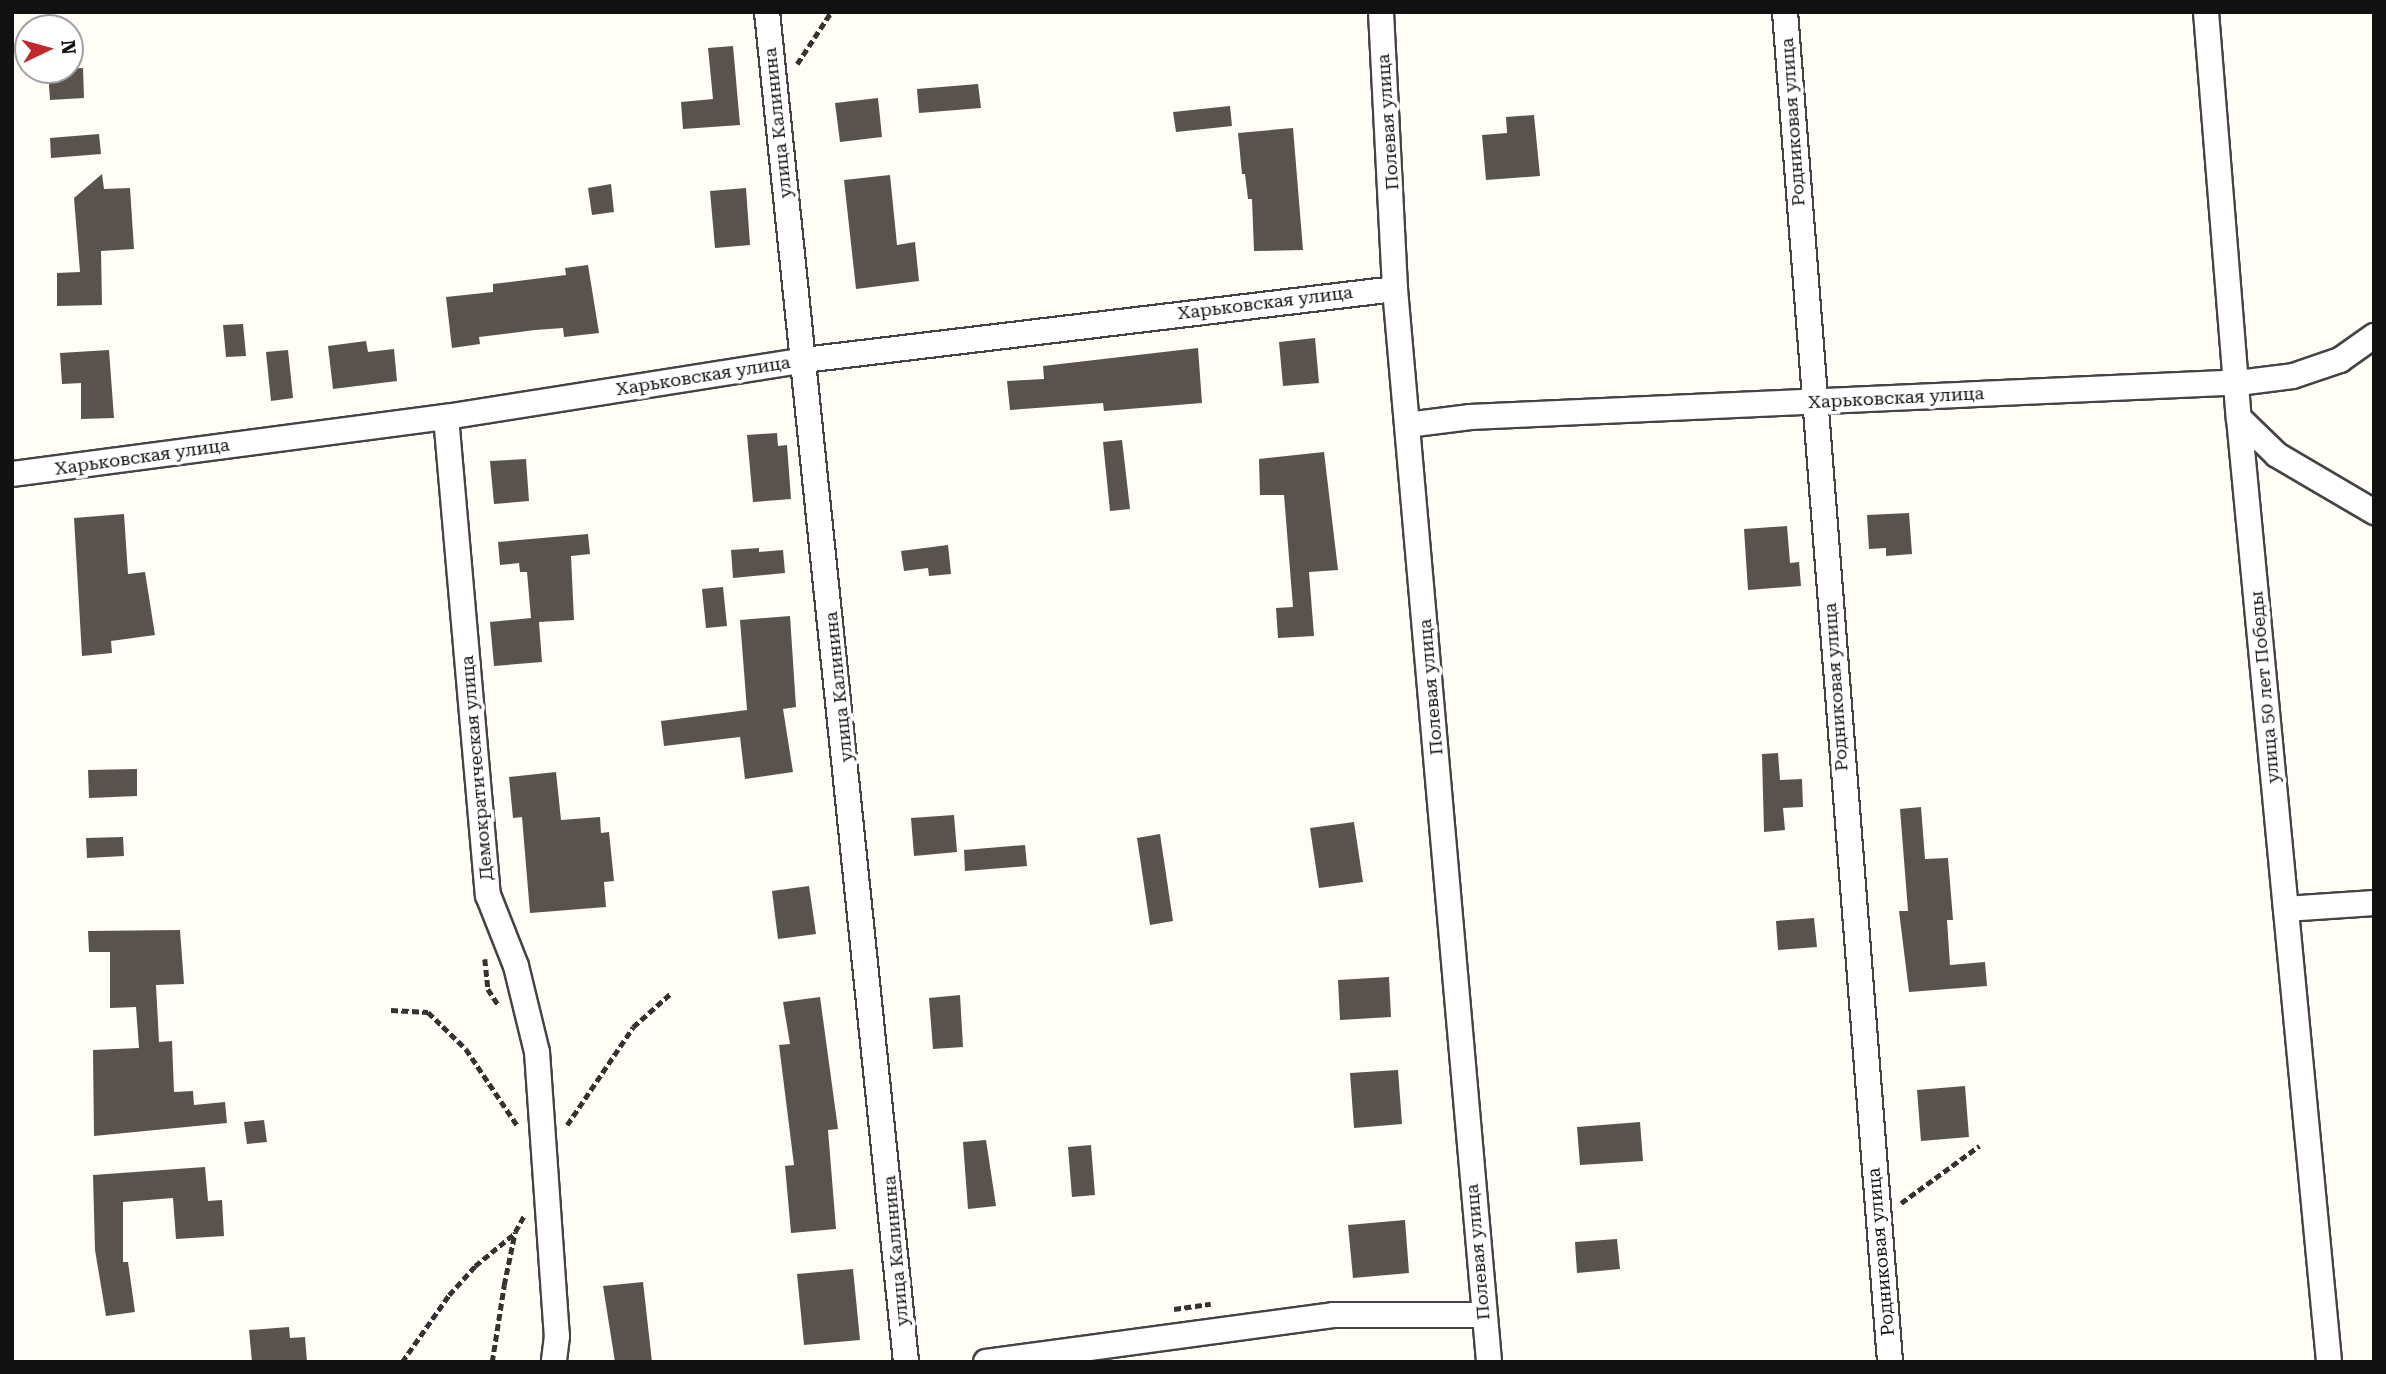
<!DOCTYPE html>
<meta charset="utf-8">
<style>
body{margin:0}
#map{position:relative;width:2386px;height:1374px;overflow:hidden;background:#fffdf5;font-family:"Roboto Serif",serif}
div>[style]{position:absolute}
.building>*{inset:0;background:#5a524d}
.path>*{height:4.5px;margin-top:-2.25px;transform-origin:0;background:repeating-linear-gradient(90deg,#333 0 7px,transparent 0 10.5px)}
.roads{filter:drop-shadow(2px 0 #444) drop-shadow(-2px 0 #444) drop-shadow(0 2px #444) drop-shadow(0 -2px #444)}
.street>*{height:24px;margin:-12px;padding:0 12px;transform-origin:12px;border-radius:12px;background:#fff}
span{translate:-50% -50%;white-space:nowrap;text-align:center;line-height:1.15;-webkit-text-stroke:7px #fff;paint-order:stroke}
.street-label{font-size:18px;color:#111}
.frame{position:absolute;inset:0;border:14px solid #111;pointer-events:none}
.north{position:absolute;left:14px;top:14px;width:70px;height:70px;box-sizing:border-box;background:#fff;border:2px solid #a0a0a0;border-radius:50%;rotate:85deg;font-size:19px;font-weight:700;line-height:28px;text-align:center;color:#111}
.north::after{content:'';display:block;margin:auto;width:24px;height:32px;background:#c4262e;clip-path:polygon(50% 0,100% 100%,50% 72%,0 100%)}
</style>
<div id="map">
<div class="building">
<i style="clip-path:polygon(733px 46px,740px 125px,683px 129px,681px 102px,713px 99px,708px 48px)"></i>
<i style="clip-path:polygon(83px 68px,84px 98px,50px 100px,48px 70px)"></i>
<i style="clip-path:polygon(978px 84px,981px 108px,919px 113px,917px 89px)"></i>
<i style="clip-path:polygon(878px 98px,882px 137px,840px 142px,835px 103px)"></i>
<i style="clip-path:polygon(1230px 106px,1232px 126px,1176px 132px,1173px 112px)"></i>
<i style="clip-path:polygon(1534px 115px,1540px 176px,1486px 180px,1482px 135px,1507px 133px,1506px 117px)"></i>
<i style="clip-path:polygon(1293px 128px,1303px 250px,1254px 251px,1252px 199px,1248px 199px,1245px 174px,1242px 174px,1238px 133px)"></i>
<i style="clip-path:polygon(99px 134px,101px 154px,51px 158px,50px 138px)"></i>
<i style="clip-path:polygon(102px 174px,104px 189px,130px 188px,134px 249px,101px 251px,102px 305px,57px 306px,57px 273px,80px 272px,74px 198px)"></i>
<i style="clip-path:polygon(890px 175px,897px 245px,915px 242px,919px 281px,856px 289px,844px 180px)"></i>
<i style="clip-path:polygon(611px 184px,614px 212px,592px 215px,588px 188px)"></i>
<i style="clip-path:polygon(746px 188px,750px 245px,715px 248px,710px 191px)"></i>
<i style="clip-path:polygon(588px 265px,599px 333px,564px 337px,563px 328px,535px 330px,479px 337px,480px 344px,452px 348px,446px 297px,493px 292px,493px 284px,566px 275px,565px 268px)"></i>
<i style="clip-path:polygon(243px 324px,246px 356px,226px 357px,223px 325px)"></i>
<i style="clip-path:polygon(1315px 338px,1319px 383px,1283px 386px,1279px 342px)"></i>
<i style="clip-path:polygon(366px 341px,368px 352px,394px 349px,397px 381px,333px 389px,328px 346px)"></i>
<i style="clip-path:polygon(1198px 348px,1202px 403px,1104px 411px,1103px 403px,1010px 410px,1007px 381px,1044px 379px,1043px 366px)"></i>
<i style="clip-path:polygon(109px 350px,114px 418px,81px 419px,81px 383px,62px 384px,60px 353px)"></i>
<i style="clip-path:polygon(288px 350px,293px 398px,271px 401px,266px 352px)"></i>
<i style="clip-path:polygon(777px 433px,778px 446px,787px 445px,791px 499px,753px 502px,747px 435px)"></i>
<i style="clip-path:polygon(1122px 440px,1130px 509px,1110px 511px,1103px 442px)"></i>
<i style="clip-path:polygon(1324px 452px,1338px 570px,1309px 572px,1314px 636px,1278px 638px,1276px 608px,1293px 607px,1284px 495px,1260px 495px,1259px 459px)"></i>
<i style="clip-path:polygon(526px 459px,529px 501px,494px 504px,490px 461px)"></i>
<i style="clip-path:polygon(1909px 513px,1912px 554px,1886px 556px,1886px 548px,1869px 549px,1867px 515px)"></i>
<i style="clip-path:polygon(124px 514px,128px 574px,145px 572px,155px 635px,111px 641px,112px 653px,82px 656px,74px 518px)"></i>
<i style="clip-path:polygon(1787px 526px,1790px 563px,1799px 562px,1801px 586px,1748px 590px,1744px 529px)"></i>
<i style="clip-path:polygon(588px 534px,590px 554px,571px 556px,574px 620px,539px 622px,542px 662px,494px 666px,490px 622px,531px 618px,527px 572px,520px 572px,519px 563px,500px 565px,498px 542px)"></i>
<i style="clip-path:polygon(948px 545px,951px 574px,929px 576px,928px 568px,904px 571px,901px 551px)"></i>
<i style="clip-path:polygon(759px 548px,759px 552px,783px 550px,785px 573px,733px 578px,731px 550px)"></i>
<i style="clip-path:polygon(723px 587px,727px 626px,706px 628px,702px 589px)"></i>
<i style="clip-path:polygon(790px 616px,796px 707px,783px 709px,793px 772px,745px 779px,740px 737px,664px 746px,661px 721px,747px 710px,740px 620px)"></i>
<i style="clip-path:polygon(1778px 753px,1780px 780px,1802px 779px,1803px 807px,1783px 808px,1785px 830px,1764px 832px,1762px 754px)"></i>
<i style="clip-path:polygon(137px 769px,137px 796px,89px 798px,88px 770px)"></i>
<i style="clip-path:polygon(556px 772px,561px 820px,600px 817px,601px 833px,609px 832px,614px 881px,604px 882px,606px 907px,530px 913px,522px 817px,513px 818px,509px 777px)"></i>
<i style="clip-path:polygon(1921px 807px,1925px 859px,1948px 858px,1953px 920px,1947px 920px,1950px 965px,1985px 962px,1987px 986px,1909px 992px,1899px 911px,1908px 911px,1900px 809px)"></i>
<i style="clip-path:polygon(954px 815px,957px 852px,914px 856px,911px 818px)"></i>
<i style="clip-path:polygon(1354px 822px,1363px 882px,1319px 888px,1310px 828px)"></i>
<i style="clip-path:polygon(1160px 834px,1173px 921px,1150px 925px,1137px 838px)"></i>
<i style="clip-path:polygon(123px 837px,124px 856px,87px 858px,86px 838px)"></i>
<i style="clip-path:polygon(1025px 845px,1027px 866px,965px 871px,964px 850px)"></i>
<i style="clip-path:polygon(809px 886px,816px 934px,778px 939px,772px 891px)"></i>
<i style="clip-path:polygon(1814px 918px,1817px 947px,1778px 950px,1776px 921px)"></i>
<i style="clip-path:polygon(180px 930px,184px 984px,156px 985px,159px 1042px,172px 1041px,174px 1092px,193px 1091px,194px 1105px,225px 1102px,227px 1123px,94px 1136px,93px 1050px,139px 1048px,136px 1007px,110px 1008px,110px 952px,89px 952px,88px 931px)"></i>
<i style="clip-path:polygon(1389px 977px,1391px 1017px,1340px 1020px,1338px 980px)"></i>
<i style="clip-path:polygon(960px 995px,963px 1047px,933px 1049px,929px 998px)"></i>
<i style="clip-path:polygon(820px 997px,838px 1129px,828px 1130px,836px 1229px,791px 1233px,785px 1166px,794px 1165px,779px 1045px,790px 1044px,783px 1002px)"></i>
<i style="clip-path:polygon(1398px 1070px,1402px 1124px,1354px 1128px,1350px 1073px)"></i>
<i style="clip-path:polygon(1965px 1086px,1969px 1137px,1921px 1141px,1917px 1090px)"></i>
<i style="clip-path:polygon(264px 1120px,267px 1142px,247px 1144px,244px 1122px)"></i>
<i style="clip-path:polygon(1640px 1122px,1643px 1161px,1580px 1165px,1577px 1127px)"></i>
<i style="clip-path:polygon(986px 1140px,996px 1206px,968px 1209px,963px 1142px)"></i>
<i style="clip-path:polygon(1091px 1145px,1095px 1195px,1072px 1197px,1068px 1147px)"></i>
<i style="clip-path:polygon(205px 1167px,208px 1201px,222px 1200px,224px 1236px,176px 1239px,173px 1198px,123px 1202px,123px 1262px,128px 1262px,135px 1312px,106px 1316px,95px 1250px,93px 1175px)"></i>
<i style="clip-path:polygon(1405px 1220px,1409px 1273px,1353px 1278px,1348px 1225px)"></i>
<i style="clip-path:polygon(1617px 1239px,1620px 1269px,1577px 1273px,1575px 1242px)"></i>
<i style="clip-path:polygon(853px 1269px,860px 1340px,804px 1345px,797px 1274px)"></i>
<i style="clip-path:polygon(643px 1282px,652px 1362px,615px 1362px,603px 1286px)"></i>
<i style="clip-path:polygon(289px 1327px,290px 1338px,305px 1337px,307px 1362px,252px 1362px,249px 1330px)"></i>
</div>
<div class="path">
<i style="left:797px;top:64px;width:62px;rotate:-56.8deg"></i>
<i style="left:485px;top:959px;width:30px;rotate:84deg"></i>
<i style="left:488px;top:989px;width:20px;rotate:57deg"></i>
<i style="left:391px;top:1010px;width:37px;rotate:3deg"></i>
<i style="left:428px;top:1012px;width:53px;rotate:44.2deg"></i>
<i style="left:466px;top:1049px;width:92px;rotate:56.1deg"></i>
<i style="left:567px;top:1125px;width:118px;rotate:-56deg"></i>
<i style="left:633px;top:1027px;width:50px;rotate:-41.7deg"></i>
<i style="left:1901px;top:1203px;width:97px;rotate:-36.2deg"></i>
<i style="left:1174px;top:1309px;width:37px;rotate:-8deg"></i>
<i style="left:402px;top:1362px;width:82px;rotate:-55deg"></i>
<i style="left:449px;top:1295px;width:39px;rotate:-48deg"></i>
<i style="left:475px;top:1266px;width:52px;rotate:-39.5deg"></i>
<i style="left:492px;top:1362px;width:78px;rotate:-81.1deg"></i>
<i style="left:504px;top:1285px;width:54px;rotate:-78.3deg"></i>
<i style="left:515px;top:1232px;width:18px;rotate:-61deg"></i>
</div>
<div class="roads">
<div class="street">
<i style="left:767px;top:12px;width:1357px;rotate:84.12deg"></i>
<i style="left:1381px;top:12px;width:277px;rotate:87.1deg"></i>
<i style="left:1395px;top:289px;width:1077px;rotate:84.99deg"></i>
<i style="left:1785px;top:12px;width:1354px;rotate:85.55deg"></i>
<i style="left:2206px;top:12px;width:407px;rotate:85.4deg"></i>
<i style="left:2239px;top:418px;width:948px;rotate:84.55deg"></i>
<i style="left:446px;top:417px;width:480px;rotate:85deg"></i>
<i style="left:488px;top:895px;width:76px;rotate:68.5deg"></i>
<i style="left:516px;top:966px;width:89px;rotate:76.3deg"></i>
<i style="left:537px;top:1052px;width:285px;rotate:86deg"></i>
<i style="left:557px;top:1336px;width:26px;rotate:97deg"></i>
<i style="left:2239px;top:418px;width:53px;rotate:44.2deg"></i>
<i style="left:2277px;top:455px;width:113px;rotate:30.4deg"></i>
<i style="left:1407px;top:425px;width:64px;rotate:-7.2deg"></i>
<i style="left:1470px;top:417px;width:777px;rotate:-2.58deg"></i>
<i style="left:2246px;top:382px;width:47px;rotate:-7.3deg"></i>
<i style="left:2293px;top:376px;width:50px;rotate:-18.8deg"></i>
<i style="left:2340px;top:360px;width:42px;rotate:-35.2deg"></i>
<i style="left:12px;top:474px;width:438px;rotate:-7.5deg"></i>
<i style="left:446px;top:417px;width:363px;rotate:-9deg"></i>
<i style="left:804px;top:360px;width:595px;rotate:-6.85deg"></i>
<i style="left:2286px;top:909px;width:88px;rotate:-3.9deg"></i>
<i style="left:986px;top:1362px;width:350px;rotate:-7.7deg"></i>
<i style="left:1333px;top:1315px;width:150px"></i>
</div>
</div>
<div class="street-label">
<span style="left:1388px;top:122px;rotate:-94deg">Полевая улица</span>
<span style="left:1793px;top:122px;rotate:-94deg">Родниковая улица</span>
<span style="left:778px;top:123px;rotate:-96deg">улица Калинина</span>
<span style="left:1265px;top:303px;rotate:-7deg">Харьковская улица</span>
<span style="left:703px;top:376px;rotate:-9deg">Харьковская улица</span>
<span style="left:1896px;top:398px;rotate:-3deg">Харьковская улица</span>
<span style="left:142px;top:457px;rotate:-8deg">Харьковская улица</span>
<span style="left:839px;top:687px;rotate:-96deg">улица Калинина</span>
<span style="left:1431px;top:687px;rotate:-95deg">Полевая улица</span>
<span style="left:1836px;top:687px;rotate:-94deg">Родниковая улица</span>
<span style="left:2265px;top:687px;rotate:-95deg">улица 50 лет Победы</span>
<span style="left:477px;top:768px;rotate:-95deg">Демократическая улица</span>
<span style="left:896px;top:1251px;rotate:-95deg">улица Калинина</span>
<span style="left:1478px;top:1252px;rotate:-95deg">Полевая улица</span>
<span style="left:1881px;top:1252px;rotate:-95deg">Родниковая улица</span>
</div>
<div class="frame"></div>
<div class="north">N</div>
</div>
